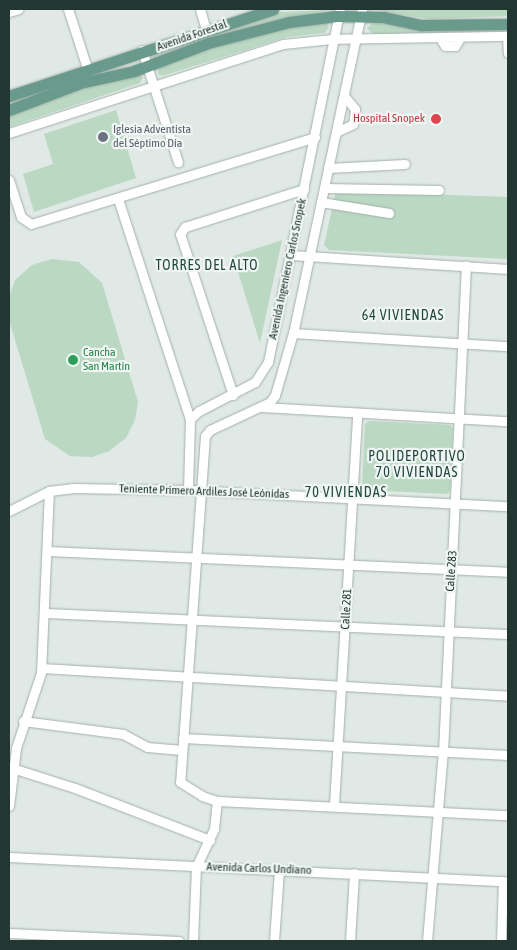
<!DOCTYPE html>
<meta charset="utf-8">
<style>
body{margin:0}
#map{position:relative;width:517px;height:950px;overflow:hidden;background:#e0e9e5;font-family:"Asap Condensed",sans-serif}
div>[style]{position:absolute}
.green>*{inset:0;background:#bad8c2}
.roads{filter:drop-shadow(0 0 1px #a3b0ab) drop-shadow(0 0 1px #a3b0ab)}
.minor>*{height:9px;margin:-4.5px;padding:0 4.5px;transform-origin:4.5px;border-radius:4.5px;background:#fff}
.major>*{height:11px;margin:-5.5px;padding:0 5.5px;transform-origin:5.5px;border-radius:5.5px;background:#699a8c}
.dots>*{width:14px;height:14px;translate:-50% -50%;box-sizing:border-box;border:2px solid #f0f6f3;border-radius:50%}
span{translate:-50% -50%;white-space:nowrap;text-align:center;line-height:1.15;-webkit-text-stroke:4.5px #f0f6f3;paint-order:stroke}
.street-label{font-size:12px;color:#223731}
.health-label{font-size:12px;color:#be3a42}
.right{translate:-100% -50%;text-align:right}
.worship-label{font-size:12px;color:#5b616d}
.left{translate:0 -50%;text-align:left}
.leisure-label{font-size:12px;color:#27864d}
.neighbourhood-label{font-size:14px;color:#21473d;letter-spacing:1px}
.frame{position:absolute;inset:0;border:10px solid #223731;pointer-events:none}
</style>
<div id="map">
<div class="green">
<div style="clip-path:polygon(371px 9px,508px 9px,508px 16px,428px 19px)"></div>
<div style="clip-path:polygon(328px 10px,155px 59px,153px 58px,155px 52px,281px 12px)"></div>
<div style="clip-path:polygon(325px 22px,329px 27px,325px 33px,287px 37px,162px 76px,158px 74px,159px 68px,185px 56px,276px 28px)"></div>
<div style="clip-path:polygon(374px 23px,508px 27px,508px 30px,374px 35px,367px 28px)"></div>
<div style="clip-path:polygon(140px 74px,143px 77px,140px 83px,9px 127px,9px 116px,36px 103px,95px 84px)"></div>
<div style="clip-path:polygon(116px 110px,136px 178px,34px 212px,23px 174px,53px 164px,44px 134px)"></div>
<div style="clip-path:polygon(336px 191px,508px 197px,508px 259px,329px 250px,324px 245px)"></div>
<div style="clip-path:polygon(282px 240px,260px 343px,233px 256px)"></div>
<div style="clip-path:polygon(52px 259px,79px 262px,102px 283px,138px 402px,135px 420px,126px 438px,109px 451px,92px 457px,70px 456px,45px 439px,9px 320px,9px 297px,15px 280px,32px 265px)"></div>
<div style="clip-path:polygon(369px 421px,450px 425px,453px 428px,450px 491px,447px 494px,365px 490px,362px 487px,365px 424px)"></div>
</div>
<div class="roads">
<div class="minor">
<div style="left:68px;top:9px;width:62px;rotate:72.1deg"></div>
<div style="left:200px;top:9px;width:22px;rotate:74deg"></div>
<div style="left:362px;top:9px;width:331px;rotate:102deg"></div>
<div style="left:293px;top:333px;width:65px;rotate:106.2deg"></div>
<div style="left:275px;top:395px;width:9px;rotate:126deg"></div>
<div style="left:270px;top:402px;width:66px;rotate:155deg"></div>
<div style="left:210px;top:430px;width:8px;rotate:130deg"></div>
<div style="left:205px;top:436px;width:347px;rotate:94.1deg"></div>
<div style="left:180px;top:782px;width:26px;rotate:32deg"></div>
<div style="left:202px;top:796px;width:16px;rotate:18deg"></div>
<div style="left:217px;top:801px;width:291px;rotate:2.8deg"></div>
<div style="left:9px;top:12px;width:10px;rotate:-17deg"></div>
<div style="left:507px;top:36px;width:17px;rotate:87deg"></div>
<div style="left:440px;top:38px;width:9px;rotate:58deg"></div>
<div style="left:445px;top:46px;width:10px"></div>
<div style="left:455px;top:46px;width:9px;rotate:-58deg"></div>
<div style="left:142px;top:50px;width:118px;rotate:72.2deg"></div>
<div style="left:336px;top:132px;width:19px;rotate:-25deg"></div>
<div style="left:353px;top:124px;width:15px;rotate:-82deg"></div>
<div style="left:355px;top:109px;width:17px;rotate:-130deg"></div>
<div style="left:9px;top:133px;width:288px;rotate:-18deg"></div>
<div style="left:283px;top:44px;width:49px;rotate:-5.8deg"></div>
<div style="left:332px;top:39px;width:176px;rotate:-1deg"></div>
<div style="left:328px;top:168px;width:77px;rotate:-3deg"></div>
<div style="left:9px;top:180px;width:39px;rotate:72deg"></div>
<div style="left:21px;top:217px;width:12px;rotate:35deg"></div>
<div style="left:31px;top:224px;width:297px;rotate:-17deg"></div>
<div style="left:324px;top:188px;width:115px;rotate:1deg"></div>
<div style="left:118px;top:199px;width:231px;rotate:71.9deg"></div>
<div style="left:321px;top:202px;width:69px;rotate:9.2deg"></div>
<div style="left:292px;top:255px;width:216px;rotate:3.7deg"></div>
<div style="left:293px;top:333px;width:215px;rotate:3.5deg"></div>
<div style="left:233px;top:395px;width:169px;rotate:-108.2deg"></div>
<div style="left:180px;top:234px;width:9px;rotate:-54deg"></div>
<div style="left:185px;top:227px;width:125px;rotate:-17.7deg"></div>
<div style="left:262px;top:407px;width:246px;rotate:3.3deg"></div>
<div style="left:188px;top:490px;width:71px;rotate:-88.4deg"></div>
<div style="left:190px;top:419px;width:12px;rotate:-42deg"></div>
<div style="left:199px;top:411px;width:63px;rotate:-27.4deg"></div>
<div style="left:255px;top:382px;width:24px;rotate:-57deg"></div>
<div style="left:268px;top:362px;width:360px;rotate:-78.5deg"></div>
<div style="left:9px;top:511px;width:45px;rotate:-26.6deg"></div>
<div style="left:49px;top:491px;width:23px;rotate:-7deg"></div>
<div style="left:72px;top:488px;width:116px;rotate:1deg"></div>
<div style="left:188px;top:490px;width:320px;rotate:2.9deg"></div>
<div style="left:47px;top:551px;width:461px;rotate:2.6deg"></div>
<div style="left:45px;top:613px;width:463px;rotate:2.6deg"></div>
<div style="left:42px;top:668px;width:467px;rotate:3.4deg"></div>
<div style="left:23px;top:721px;width:101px;rotate:7.4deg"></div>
<div style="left:123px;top:734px;width:27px;rotate:28deg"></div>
<div style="left:147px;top:747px;width:35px;rotate:5deg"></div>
<div style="left:183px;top:738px;width:325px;rotate:3deg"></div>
<div style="left:9px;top:767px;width:69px;rotate:17.7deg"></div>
<div style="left:75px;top:788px;width:145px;rotate:21.1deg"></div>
<div style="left:334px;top:805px;width:393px;rotate:-86.6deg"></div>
<div style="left:9px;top:806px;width:58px;rotate:-83.1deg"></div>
<div style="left:16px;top:748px;width:79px;rotate:-71.6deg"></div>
<div style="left:41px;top:673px;width:182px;rotate:-87.5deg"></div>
<div style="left:9px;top:857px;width:500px;rotate:2.8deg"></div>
<div style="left:9px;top:933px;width:170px;rotate:2.7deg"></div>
<div style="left:193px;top:941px;width:74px;rotate:-87.7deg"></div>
<div style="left:196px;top:867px;width:42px;rotate:-64.7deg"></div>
<div style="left:214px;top:829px;width:28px;rotate:-84deg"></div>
<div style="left:274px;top:941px;width:71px;rotate:-86deg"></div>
<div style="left:350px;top:941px;width:68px;rotate:-86.6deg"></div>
<div style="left:427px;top:941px;width:190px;rotate:-85.2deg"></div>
<div style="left:443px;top:752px;width:487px;rotate:-87.3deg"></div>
<div style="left:501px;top:941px;width:60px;rotate:-88.1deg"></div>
</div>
<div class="major">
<div style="left:9px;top:96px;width:278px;rotate:-18.2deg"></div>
<div style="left:9px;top:110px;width:76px;rotate:-20.8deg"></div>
<div style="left:80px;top:83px;width:55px;rotate:-12.5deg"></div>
<div style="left:134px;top:71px;width:79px;rotate:-20.7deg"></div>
<div style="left:208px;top:43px;width:84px;rotate:-14.5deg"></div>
<div style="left:289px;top:22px;width:48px;rotate:-7.1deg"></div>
<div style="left:337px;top:16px;width:46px;rotate:1.2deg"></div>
<div style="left:383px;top:17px;width:40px;rotate:12deg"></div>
<div style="left:422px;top:25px;width:86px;rotate:-0.7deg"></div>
</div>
</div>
<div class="dots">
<div style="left:436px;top:119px;background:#e0444e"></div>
<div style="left:103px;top:137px;background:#6b7280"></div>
<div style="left:73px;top:360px;background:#2e9e5b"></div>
</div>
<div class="street-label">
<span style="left:192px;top:36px;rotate:-19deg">Avenida Forestal</span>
<span style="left:288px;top:269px;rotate:-78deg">Avenida Ingeniero Carlos Snopek</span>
<span style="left:204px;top:492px;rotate:2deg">Teniente Primero Ardiles José Leónidas</span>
<span style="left:452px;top:571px;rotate:-86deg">Calle 283</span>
<span style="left:347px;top:609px;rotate:-87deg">Calle 281</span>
<span style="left:259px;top:869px;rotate:2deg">Avenida Carlos Undiano</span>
</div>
<div class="health-label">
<span class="right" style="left:425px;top:119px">Hospital Snopek</span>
</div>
<div class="worship-label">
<span class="left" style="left:113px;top:137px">Iglesia Adventista<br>del Séptimo Día</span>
</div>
<div class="leisure-label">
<span class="left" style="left:83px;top:360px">Cancha<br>San Martín</span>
</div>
<div class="neighbourhood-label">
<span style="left:207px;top:265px">TORRES DEL ALTO</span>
<span style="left:403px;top:315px">64 VIVIENDAS</span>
<span style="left:417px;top:464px">POLIDEPORTIVO<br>70 VIVIENDAS</span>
<span style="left:346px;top:492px">70 VIVIENDAS</span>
</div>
<div class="frame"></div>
</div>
